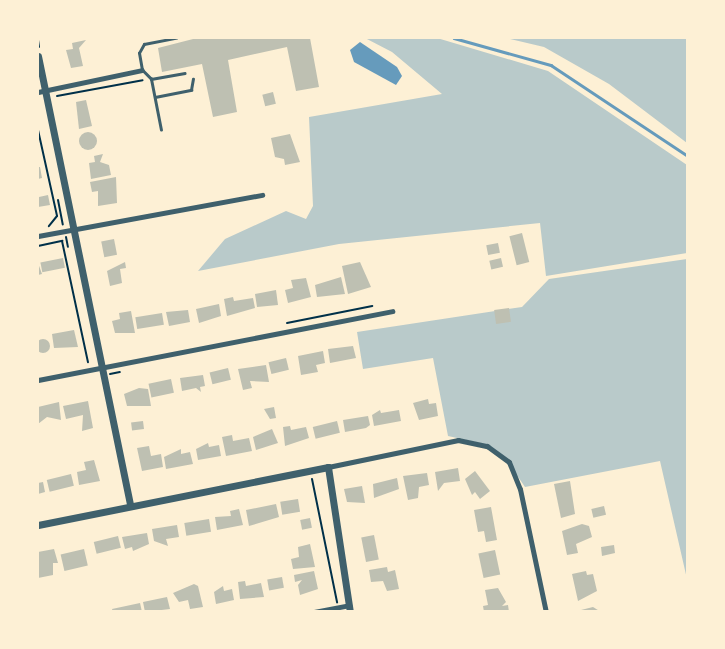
<!DOCTYPE html>
<style>
body{margin:0}
#map{position:relative;width:725px;height:649px;overflow:hidden;background:#fdf0d5;font-family:"Titillium Web",sans-serif}
div>[style]{position:absolute}
.green>*{inset:0;background:#b9caca}
.water>*{inset:0;background:#669bbc}
.stream>*{height:2.5px;margin:-1.25px;padding:0 1.25px;transform-origin:1.25px;border-radius:1.25px;background:#669bbc}
.building>*{inset:0;background:#bec0b2;transform-origin:0 0}
.round{border-radius:50%}
.path>*{height:2px;margin:-1px;padding:0 1px;transform-origin:1px;border-radius:1px;background:#003049}
.service>*{height:2.5px;margin:-1.25px;padding:0 1.25px;transform-origin:1.25px;border-radius:1.25px;background:#3f606c}
.minor>*{height:5px;margin:-2.5px;padding:0 2.5px;transform-origin:2.5px;border-radius:2.5px;background:#3f606c}
.tertiary>*{height:7px;margin:-3.5px;padding:0 3.5px;transform-origin:3.5px;border-radius:3.5px;background:#3f606c}
span{translate:-50% -50%;white-space:nowrap;text-align:center;line-height:1.15;-webkit-text-stroke:5px #fdf0d5;paint-order:stroke}
.frame{position:absolute;inset:0;border:39px solid #fdf0d5;pointer-events:none}
</style>
<div id="map">
<div class="green">
<div style="clip-path:polygon(365px 38px,437px 38px,548px 71px,687px 165px,687px 253px,546px 276px,540px 223px,339px 244px,198px 271px,225px 239px,286px 211px,306px 219px,313px 206px,309px 117px,442px 94px,392px 52px)"></div>
<div style="clip-path:polygon(506px 38px,687px 38px,687px 143px,609px 84px,544px 47px)"></div>
<div style="clip-path:polygon(687px 259px,687px 579px,660px 461px,525px 487px,506px 459px,489px 445px,448px 436px,433px 358px,363px 369px,357px 332px,522px 307px,549px 279px)"></div>
</div>
<div class="water">
<div style="clip-path:polygon(360px 42px,397px 67px,402px 76px,396px 85px,354px 62px,350px 50px)"></div>
</div>
<div class="stream">
<div style="left:454px;top:38px;width:101px;rotate:15.6deg"></div>
<div style="left:551px;top:65px;width:164px;rotate:33.6deg"></div>
</div>
<div class="building">
<div style="clip-path:polygon(197px 38px,310px 38px,319px 87px,296px 91px,287px 47px,228px 60px,237px 112px,213px 117px,202px 64px,162px 72px,158px 48px)"></div>
<div style="clip-path:polygon(86px 40px,79px 48px,83px 66px,71px 68px,66px 50px,73px 49px,72px 43px)"></div>
<div style="left:273px;top:92px;width:12px;height:11px;rotate:76deg"></div>
<div style="clip-path:polygon(86px 100px,92px 126px,79px 129px,76px 102px)"></div>
<div class="round" style="left:79px;top:132px;width:18px;height:18px"></div>
<div style="clip-path:polygon(290px 134px,300px 162px,285px 165px,284px 159px,275px 157px,271px 138px)"></div>
<div style="clip-path:polygon(103px 154px,100px 162px,109px 165px,111px 175px,91px 179px,89px 163px,95px 162px,94px 156px)"></div>
<div style="clip-path:polygon(38px 167px,40px 167px,42px 178px,38px 179px)"></div>
<div style="clip-path:polygon(116px 177px,117px 203px,98px 206px,98px 191px,92px 192px,90px 182px)"></div>
<div style="clip-path:polygon(38px 191px,39px 197px,48px 195px,50px 205px,38px 207px)"></div>
<div style="left:522px;top:233px;width:30px;height:13px;rotate:76deg"></div>
<div style="left:114px;top:239px;width:16px;height:13px;rotate:79deg"></div>
<div style="left:498px;top:243px;width:10px;height:12px;rotate:79deg"></div>
<div style="left:63px;top:258px;width:10px;height:23px;rotate:79deg"></div>
<div style="left:501px;top:258px;width:9px;height:12px;rotate:77deg"></div>
<div style="clip-path:polygon(125px 262px,126px 268px,120px 269px,122px 283px,110px 286px,107px 271px)"></div>
<div style="clip-path:polygon(360px 262px,371px 287px,348px 294px,342px 266px)"></div>
<div style="clip-path:polygon(38px 263px,42px 274px,38px 275px)"></div>
<div style="clip-path:polygon(341px 277px,345px 294px,317px 297px,315px 285px)"></div>
<div style="clip-path:polygon(306px 278px,311px 297px,288px 303px,285px 290px,293px 288px,291px 280px)"></div>
<div style="clip-path:polygon(276px 290px,278px 305px,257px 307px,255px 294px)"></div>
<div style="clip-path:polygon(233px 297px,234px 301px,253px 298px,255px 308px,227px 316px,224px 299px)"></div>
<div style="clip-path:polygon(219px 304px,221px 316px,199px 323px,196px 309px)"></div>
<div style="left:509px;top:308px;width:14px;height:15px;rotate:82deg"></div>
<div style="clip-path:polygon(188px 310px,190px 322px,169px 326px,166px 312px)"></div>
<div style="clip-path:polygon(131px 311px,135px 333px,115px 333px,112px 321px,120px 319px,119px 313px)"></div>
<div style="left:162px;top:313px;width:12px;height:27px;rotate:81deg"></div>
<div style="clip-path:polygon(74px 330px,78px 347px,54px 348px,52px 334px)"></div>
<div class="round" style="left:36px;top:339px;width:14px;height:14px"></div>
<div style="clip-path:polygon(353px 346px,356px 358px,330px 363px,328px 349px)"></div>
<div style="clip-path:polygon(323px 351px,325px 363px,316px 365px,318px 372px,301px 375px,298px 356px)"></div>
<div style="left:286px;top:358px;width:12px;height:18px;rotate:76deg"></div>
<div style="clip-path:polygon(266px 365px,269px 382px,250px 381px,252px 388px,243px 390px,238px 369px)"></div>
<div style="left:228px;top:368px;width:12px;height:19px;rotate:76deg"></div>
<div style="clip-path:polygon(203px 375px,205px 386px,200px 387px,201px 392px,196px 388px,182px 391px,180px 378px)"></div>
<div style="left:171px;top:379px;width:14px;height:23px;rotate:78deg"></div>
<div style="clip-path:polygon(139px 388px,148px 389px,151px 406px,127px 406px,124px 394px)"></div>
<div style="clip-path:polygon(428px 399px,429px 404px,436px 403px,438px 416px,419px 420px,413px 403px)"></div>
<div style="clip-path:polygon(88px 401px,93px 428px,82px 431px,83px 415px,66px 419px,63px 406px)"></div>
<div style="clip-path:polygon(59px 402px,61px 420px,47px 417px,38px 424px,38px 407px)"></div>
<div style="clip-path:polygon(274px 407px,276px 418px,270px 419px,264px 409px)"></div>
<div style="clip-path:polygon(380px 410px,381px 413px,399px 410px,401px 421px,374px 426px,372px 415px)"></div>
<div style="clip-path:polygon(368px 416px,370px 425px,366px 428px,345px 432px,343px 420px)"></div>
<div style="left:143px;top:421px;width:8px;height:12px;rotate:83deg"></div>
<div style="left:337px;top:421px;width:12px;height:25px;rotate:76deg"></div>
<div style="clip-path:polygon(290px 426px,291px 430px,306px 427px,309px 438px,285px 446px,283px 427px)"></div>
<div style="clip-path:polygon(272px 429px,278px 443px,256px 450px,253px 437px)"></div>
<div style="clip-path:polygon(232px 435px,233px 441px,249px 438px,252px 451px,226px 456px,222px 437px)"></div>
<div style="clip-path:polygon(208px 443px,209px 447px,219px 445px,221px 456px,198px 460px,196px 449px)"></div>
<div style="clip-path:polygon(149px 446px,151px 456px,161px 454px,163px 467px,142px 471px,137px 448px)"></div>
<div style="clip-path:polygon(181px 449px,181px 454px,190px 452px,193px 464px,166px 469px,164px 457px)"></div>
<div style="clip-path:polygon(94px 460px,100px 481px,79px 485px,77px 472px,86px 470px,84px 462px)"></div>
<div style="clip-path:polygon(458px 468px,460px 481px,444px 483px,438px 491px,435px 472px)"></div>
<div style="clip-path:polygon(475px 471px,490px 491px,480px 499px,475px 492px,472px 495px,465px 479px)"></div>
<div style="clip-path:polygon(427px 473px,429px 485px,419px 487px,418px 498px,408px 500px,403px 476px)"></div>
<div style="left:71px;top:474px;width:12px;height:25px;rotate:76deg"></div>
<div style="clip-path:polygon(397px 478px,399px 489px,374px 498px,373px 484px)"></div>
<div style="clip-path:polygon(570px 481px,575px 514px,561px 518px,554px 484px)"></div>
<div style="clip-path:polygon(43px 482px,45px 492px,38px 494px,38px 483px)"></div>
<div style="clip-path:polygon(362px 486px,365px 503px,347px 502px,344px 489px)"></div>
<div style="left:298px;top:499px;width:13px;height:18px;rotate:81deg"></div>
<div style="clip-path:polygon(276px 504px,279px 517px,249px 526px,246px 510px)"></div>
<div style="left:604px;top:506px;width:9px;height:13px;rotate:77deg"></div>
<div style="clip-path:polygon(491px 507px,497px 540px,486px 542px,484px 531px,478px 532px,474px 510px)"></div>
<div style="clip-path:polygon(239px 509px,243px 525px,217px 530px,215px 517px,231px 516px,230px 511px)"></div>
<div style="left:310px;top:518px;width:10px;height:10px;rotate:79deg"></div>
<div style="left:209px;top:519px;width:13px;height:25px;rotate:81deg"></div>
<div style="clip-path:polygon(582px 524px,589px 526px,592px 537px,576px 544px,578px 553px,567px 555px,562px 531px)"></div>
<div style="clip-path:polygon(177px 525px,179px 537px,166px 539px,168px 546px,154px 541px,152px 529px)"></div>
<div style="clip-path:polygon(147px 533px,149px 544px,133px 551px,132px 547px,125px 549px,122px 537px)"></div>
<div style="left:374px;top:535px;width:25px;height:13px;rotate:79deg"></div>
<div style="left:118px;top:536px;width:12px;height:25px;rotate:76deg"></div>
<div style="clip-path:polygon(310px 544px,315px 567px,293px 569px,291px 559px,299px 557px,298px 547px)"></div>
<div style="clip-path:polygon(614px 545px,615px 553px,602px 556px,601px 547px)"></div>
<div style="clip-path:polygon(54px 549px,58px 563px,53px 563px,53px 575px,38px 578px,38px 552px)"></div>
<div style="left:84px;top:549px;width:17px;height:24px;rotate:77deg"></div>
<div style="left:495px;top:550px;width:25px;height:17px;rotate:78deg"></div>
<div style="clip-path:polygon(387px 567px,388px 572px,395px 570px,399px 589px,387px 591px,383px 581px,371px 582px,369px 570px)"></div>
<div style="clip-path:polygon(314px 571px,318px 589px,300px 595px,298px 585px,302px 580px,295px 582px,294px 575px)"></div>
<div style="clip-path:polygon(586px 571px,587px 575px,593px 574px,597px 591px,578px 601px,572px 574px)"></div>
<div style="left:282px;top:577px;width:11px;height:15px;rotate:80deg"></div>
<div style="clip-path:polygon(245px 581px,246px 586px,261px 583px,264px 597px,240px 599px,238px 582px)"></div>
<div style="clip-path:polygon(194px 584px,198px 586px,203px 607px,190px 609px,188px 600px,179px 602px,173px 593px)"></div>
<div style="clip-path:polygon(223px 586px,224px 591px,232px 589px,234px 600px,216px 604px,214px 592px)"></div>
<div style="clip-path:polygon(498px 588px,506px 602px,502px 606px,508px 605px,509px 612px,484px 612px,483px 606px,488px 605px,485px 590px)"></div>
<div style="clip-path:polygon(167px 597px,170px 609px,145px 612px,143px 602px)"></div>
<div style="clip-path:polygon(140px 603px,142px 612px,113px 612px,112px 609px)"></div>
<div style="clip-path:polygon(593px 607px,601px 612px,582px 612px,581px 610px)"></div>
</div>
<div class="path">
<div style="left:38px;top:40px;width:7px;rotate:82deg"></div>
<div style="left:57px;top:96px;width:87px;rotate:-10.5deg"></div>
<div style="left:38px;top:130px;width:88px;rotate:77.5deg"></div>
<div style="left:57px;top:216px;width:13px;rotate:129deg"></div>
<div style="left:58px;top:200px;width:25px;rotate:79deg"></div>
<div style="left:66px;top:237px;width:10px;rotate:79deg"></div>
<div style="left:38px;top:246px;width:25px;rotate:-12deg"></div>
<div style="left:62px;top:241px;width:124px;rotate:77.9deg"></div>
<div style="left:287px;top:323px;width:87px;rotate:-11.3deg"></div>
<div style="left:110px;top:374px;width:10px;rotate:-11deg"></div>
<div style="left:312px;top:479px;width:126px;rotate:78.5deg"></div>
</div>
<div class="service">
<div style="left:151px;top:79px;width:34px;rotate:-10deg"></div>
<div style="left:155px;top:97px;width:37px;rotate:-11deg"></div>
<div style="left:191px;top:90px;width:11px;rotate:-80deg"></div>
<div style="left:161px;top:130px;width:52px;rotate:-101.1deg"></div>
<div style="left:151px;top:79px;width:13px;rotate:-135deg"></div>
<div style="left:142px;top:70px;width:17px;rotate:-100deg"></div>
<div style="left:139px;top:53px;width:10px;rotate:-61deg"></div>
<div style="left:144px;top:44px;width:33px;rotate:-11deg"></div>
</div>
<div class="minor">
<div style="left:38px;top:92px;width:106px;rotate:-11.9deg"></div>
<div style="left:38px;top:236px;width:228px;rotate:-10.4deg"></div>
<div style="left:38px;top:380px;width:361px;rotate:-11deg"></div>
<div style="left:328px;top:467px;width:133px;rotate:-11.7deg"></div>
<div style="left:458px;top:440px;width:30px;rotate:12deg"></div>
<div style="left:487px;top:446px;width:27px;rotate:36deg"></div>
<div style="left:509px;top:462px;width:29px;rotate:68deg"></div>
<div style="left:520px;top:489px;width:126px;rotate:78.1deg"></div>
<div style="left:314px;top:612px;width:36px;rotate:-11deg"></div>
</div>
<div class="tertiary">
<div style="left:38px;top:56px;width:459px;rotate:78.4deg"></div>
<div style="left:38px;top:525px;width:296px;rotate:-11.3deg"></div>
<div style="left:328px;top:467px;width:147px;rotate:81.4deg"></div>
</div>
<div class="frame"></div>
</div>
